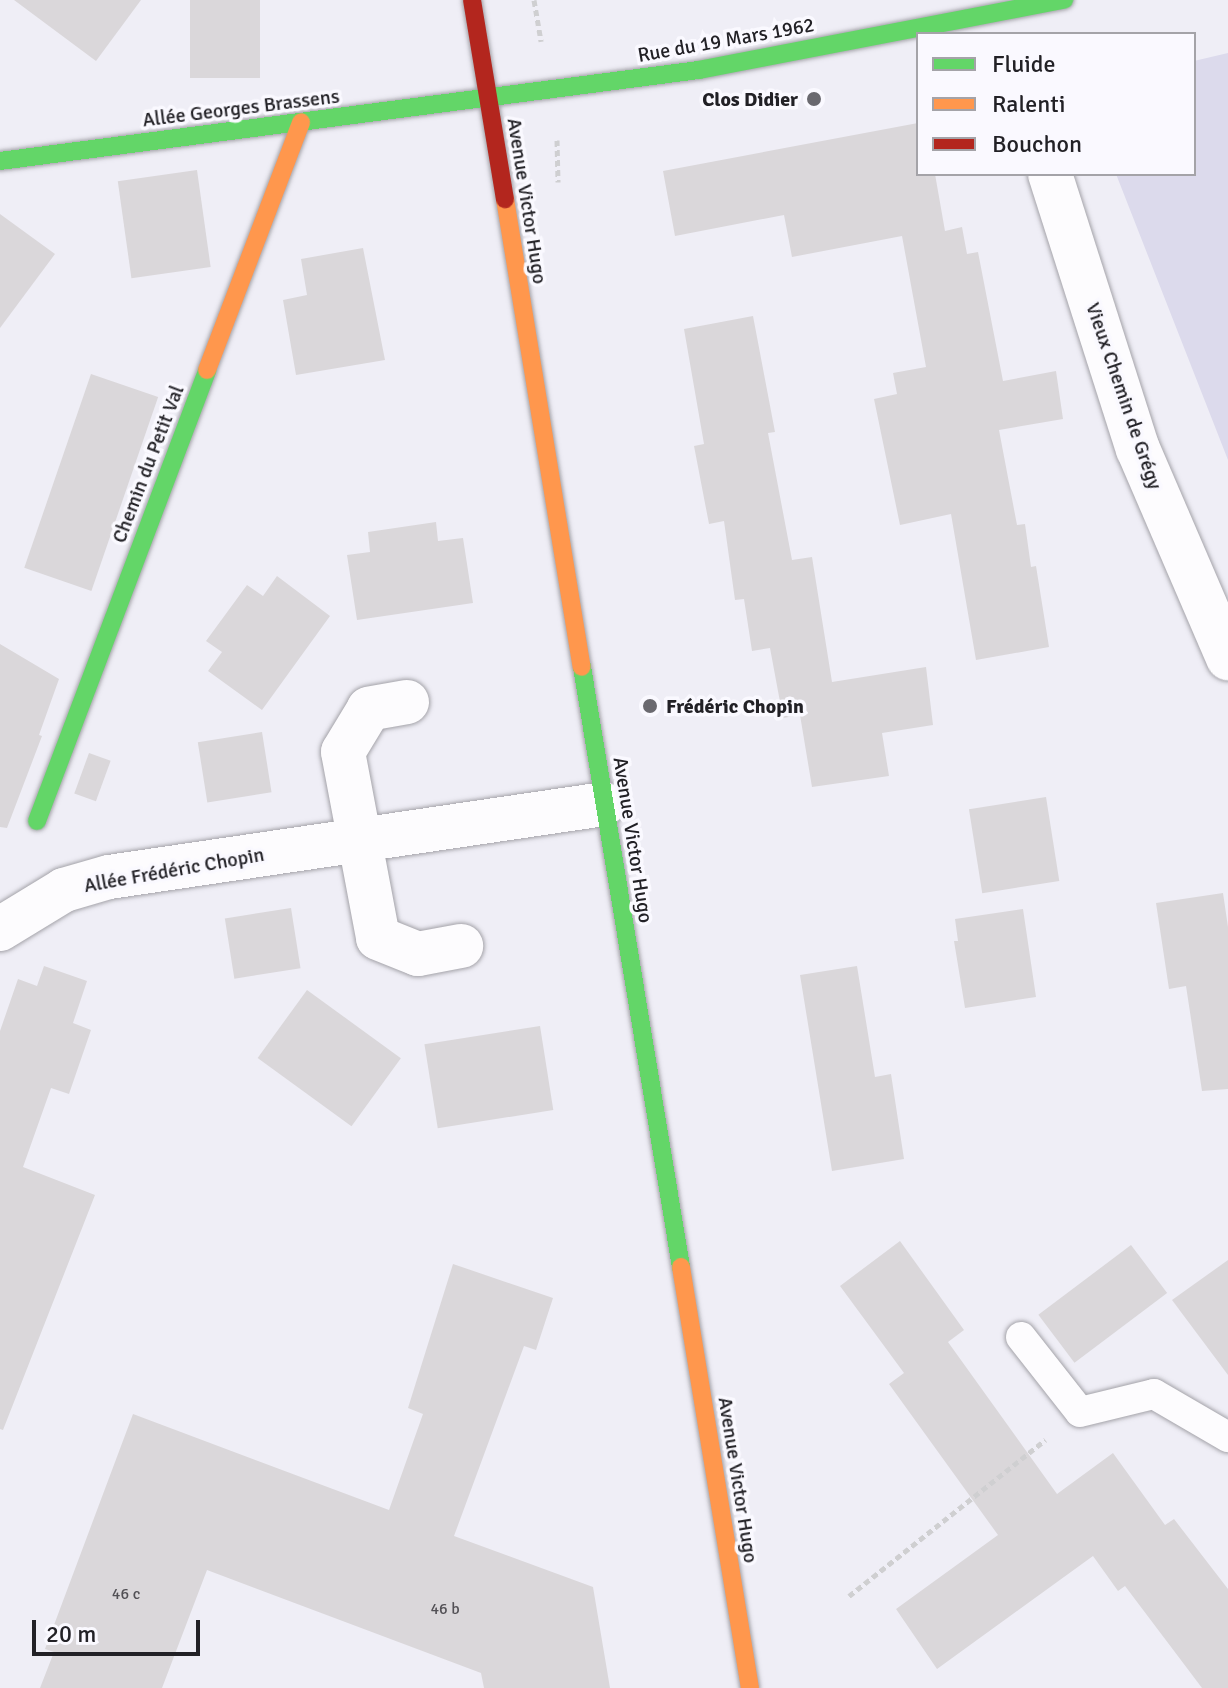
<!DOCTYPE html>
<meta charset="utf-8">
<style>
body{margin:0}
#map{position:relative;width:1228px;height:1688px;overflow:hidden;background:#efeef6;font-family:Signika,sans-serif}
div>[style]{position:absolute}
.green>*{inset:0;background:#dcdaec}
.building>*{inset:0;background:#dad7da;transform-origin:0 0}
.path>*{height:5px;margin-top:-2.5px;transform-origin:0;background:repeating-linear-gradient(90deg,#cfcfd1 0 6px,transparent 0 10px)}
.roads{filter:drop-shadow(0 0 2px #a4a3a9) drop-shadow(0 0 2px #a4a3a9)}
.lane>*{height:30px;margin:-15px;padding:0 15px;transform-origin:15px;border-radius:15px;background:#fdfcfe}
.street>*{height:44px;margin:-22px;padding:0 22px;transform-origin:22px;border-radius:22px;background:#fdfcfe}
.fast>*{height:18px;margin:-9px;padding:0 9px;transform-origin:9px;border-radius:9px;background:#63d668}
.slow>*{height:18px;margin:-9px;padding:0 9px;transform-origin:9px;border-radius:9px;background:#ff974d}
.jam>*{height:18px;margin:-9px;padding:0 9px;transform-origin:9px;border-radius:9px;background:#b3261e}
.dots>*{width:22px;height:22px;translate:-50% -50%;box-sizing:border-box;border:4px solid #faf9ff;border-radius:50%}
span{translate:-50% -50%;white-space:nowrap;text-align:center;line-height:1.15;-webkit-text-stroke:7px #faf9ff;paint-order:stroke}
.number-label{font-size:16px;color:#525055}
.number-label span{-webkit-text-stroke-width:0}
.street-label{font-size:20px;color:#222126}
.poi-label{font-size:20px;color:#222126;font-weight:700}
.right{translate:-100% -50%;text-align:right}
.left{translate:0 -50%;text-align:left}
.legend{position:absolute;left:916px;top:32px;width:280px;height:144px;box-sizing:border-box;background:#faf9ff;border:2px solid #a4a3a8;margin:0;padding:10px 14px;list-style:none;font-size:24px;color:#222126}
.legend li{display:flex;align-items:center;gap:16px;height:40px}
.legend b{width:40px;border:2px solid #a4a3a8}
.scale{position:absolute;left:32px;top:1620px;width:168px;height:36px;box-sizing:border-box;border:4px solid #222126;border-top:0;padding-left:10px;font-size:24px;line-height:28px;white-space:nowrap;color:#222126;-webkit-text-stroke:6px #faf9ff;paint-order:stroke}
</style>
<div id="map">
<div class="green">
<div style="clip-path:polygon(1228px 53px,1228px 460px,1116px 174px,1194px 174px,1194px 61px)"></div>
</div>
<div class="building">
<div style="clip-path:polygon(14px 0,141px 0,96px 61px)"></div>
<div style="left:190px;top:0;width:70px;height:78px"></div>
<div style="clip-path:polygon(918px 123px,918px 174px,935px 174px,945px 231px,962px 227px,967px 254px,978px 252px,1003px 381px,1056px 371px,1063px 419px,999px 430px,1017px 525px,1025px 524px,1031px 567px,1036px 566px,1049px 647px,976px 660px,951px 514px,900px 525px,874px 399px,897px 394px,893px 373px,926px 367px,902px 236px,792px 257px,784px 215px,675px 236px,663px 171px)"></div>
<div style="left:197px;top:170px;width:98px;height:80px;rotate:82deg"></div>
<div style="clip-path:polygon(0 214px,55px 254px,0 328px)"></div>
<div style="clip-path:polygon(363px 248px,385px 360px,296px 375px,283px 300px,307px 295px,301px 259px)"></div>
<div style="clip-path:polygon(753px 316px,775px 432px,768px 433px,792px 560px,812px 557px,832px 682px,926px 667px,933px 725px,882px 733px,889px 776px,812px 787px,800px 715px,783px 718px,770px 648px,752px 651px,744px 599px,735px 600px,724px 521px,709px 524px,694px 446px,704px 444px,684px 329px)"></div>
<div style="left:91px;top:374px;width:71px;height:205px;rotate:19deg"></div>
<div style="clip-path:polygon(436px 522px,438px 541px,463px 538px,473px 603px,357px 620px,347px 555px,370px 552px,368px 532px)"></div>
<div style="clip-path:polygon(277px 576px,330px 616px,262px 710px,208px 671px,222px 652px,206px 641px,247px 585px,263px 596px)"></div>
<div style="clip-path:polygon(0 644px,59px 679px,39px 735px,42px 736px,7px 828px,0 827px)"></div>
<div style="left:262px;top:732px;width:61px;height:65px;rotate:81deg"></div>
<div style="left:89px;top:753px;width:23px;height:43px;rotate:20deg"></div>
<div style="left:1046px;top:797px;width:85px;height:78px;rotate:81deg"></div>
<div style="clip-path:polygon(1223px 893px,1228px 927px,1228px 1089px,1202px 1091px,1186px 986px,1169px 989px,1156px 903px)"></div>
<div style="left:291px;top:908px;width:61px;height:67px;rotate:81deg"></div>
<div style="clip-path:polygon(1023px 909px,1036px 997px,965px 1008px,954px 941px,958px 941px,955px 919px)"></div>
<div style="clip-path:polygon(44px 966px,87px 981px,73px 1023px,91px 1030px,69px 1094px,51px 1088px,23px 1167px,95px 1195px,3px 1430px,0 1429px,0 1031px,18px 979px,37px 986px)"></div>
<div style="clip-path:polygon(857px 966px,875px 1077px,891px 1074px,904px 1159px,832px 1171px,800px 975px)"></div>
<div style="left:307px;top:990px;width:116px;height:84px;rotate:36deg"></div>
<div style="left:540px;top:1026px;width:85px;height:117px;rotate:81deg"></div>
<div style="clip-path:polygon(900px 1241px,964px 1330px,948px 1342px,1057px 1494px,1113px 1453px,1165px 1525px,1174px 1519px,1228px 1589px,1228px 1688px,1202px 1688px,1125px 1586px,1118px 1591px,1093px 1556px,937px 1669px,896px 1609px,998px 1535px,889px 1384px,904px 1373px,840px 1286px)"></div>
<div style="left:1131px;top:1245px;width:60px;height:116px;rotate:53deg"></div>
<div style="clip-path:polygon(1228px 1260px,1228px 1375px,1172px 1300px)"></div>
<div style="clip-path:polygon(453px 1264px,553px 1298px,536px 1350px,524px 1346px,454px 1536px,593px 1587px,610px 1688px,484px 1688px,481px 1673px,207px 1570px,162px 1688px,40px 1688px,54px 1652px,45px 1649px,133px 1414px,389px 1510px,423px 1414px,408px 1408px)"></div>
</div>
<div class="path">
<div style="left:534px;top:0;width:42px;rotate:80.3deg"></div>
<div style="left:557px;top:140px;width:42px;rotate:88.6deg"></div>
<div style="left:849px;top:1596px;width:251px;rotate:-38.5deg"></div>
</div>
<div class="roads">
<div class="lane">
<div style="left:1021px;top:1337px;width:95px;rotate:51.8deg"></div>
<div style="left:1080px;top:1412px;width:76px;rotate:-13.7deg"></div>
<div style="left:1154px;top:1394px;width:86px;rotate:30.2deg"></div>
</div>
<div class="street">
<div style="left:1050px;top:174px;width:289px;rotate:72.3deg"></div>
<div style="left:1138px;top:449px;width:228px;rotate:66.7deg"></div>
<div style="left:407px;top:702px;width:39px;rotate:170deg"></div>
<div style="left:369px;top:709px;width:50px;rotate:121.2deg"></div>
<div style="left:343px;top:752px;width:189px;rotate:79.3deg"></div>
<div style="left:378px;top:938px;width:43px;rotate:21.8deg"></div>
<div style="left:418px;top:954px;width:44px;rotate:-10.5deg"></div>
<div style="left:0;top:929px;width:75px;rotate:-31.4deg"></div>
<div style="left:64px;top:890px;width:47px;rotate:-16.1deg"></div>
<div style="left:109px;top:877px;width:500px;rotate:-8.39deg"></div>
</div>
<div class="fast">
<div style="left:0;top:161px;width:705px;rotate:-7.42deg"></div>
<div style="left:699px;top:70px;width:372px;rotate:-10.9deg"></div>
<div style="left:582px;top:667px;width:608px;rotate:80.63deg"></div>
<div style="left:37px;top:821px;width:482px;rotate:-69.3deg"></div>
</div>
<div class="slow">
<div style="left:505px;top:199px;width:474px;rotate:80.7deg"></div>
<div style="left:207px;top:370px;width:265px;rotate:-69.2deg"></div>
<div style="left:681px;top:1267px;width:427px;rotate:80.7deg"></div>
</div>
<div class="jam">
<div style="left:472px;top:0;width:202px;rotate:80.6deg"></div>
</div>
</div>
<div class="dots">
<div style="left:814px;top:99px;background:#6a696f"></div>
<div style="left:650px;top:706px;background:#6a696f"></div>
</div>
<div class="number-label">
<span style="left:126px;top:1594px">46 c</span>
<span style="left:445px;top:1609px">46 b</span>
</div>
<div class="street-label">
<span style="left:726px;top:40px;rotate:-10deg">Rue du 19 Mars 1962</span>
<span style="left:241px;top:108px;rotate:-7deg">Allée Georges Brassens</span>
<span style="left:527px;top:201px;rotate:81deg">Avenue Victor Hugo</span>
<span style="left:1124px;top:396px;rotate:71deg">Vieux Chemin de Grégy</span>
<span style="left:148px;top:464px;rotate:-69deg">Chemin du Petit Val</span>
<span style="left:633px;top:840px;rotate:81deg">Avenue Victor Hugo</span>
<span style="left:174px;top:870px;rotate:-10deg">Allée Frédéric Chopin</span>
<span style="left:738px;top:1480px;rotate:81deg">Avenue Victor Hugo</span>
</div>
<div class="poi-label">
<span class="right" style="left:798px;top:99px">Clos Didier</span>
<span class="left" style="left:666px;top:706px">Frédéric Chopin</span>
</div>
<ul class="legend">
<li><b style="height:10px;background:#63d668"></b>Fluide</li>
<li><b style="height:10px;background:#ff974d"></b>Ralenti</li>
<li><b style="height:10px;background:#b3261e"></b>Bouchon</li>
</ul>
<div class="scale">20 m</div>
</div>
